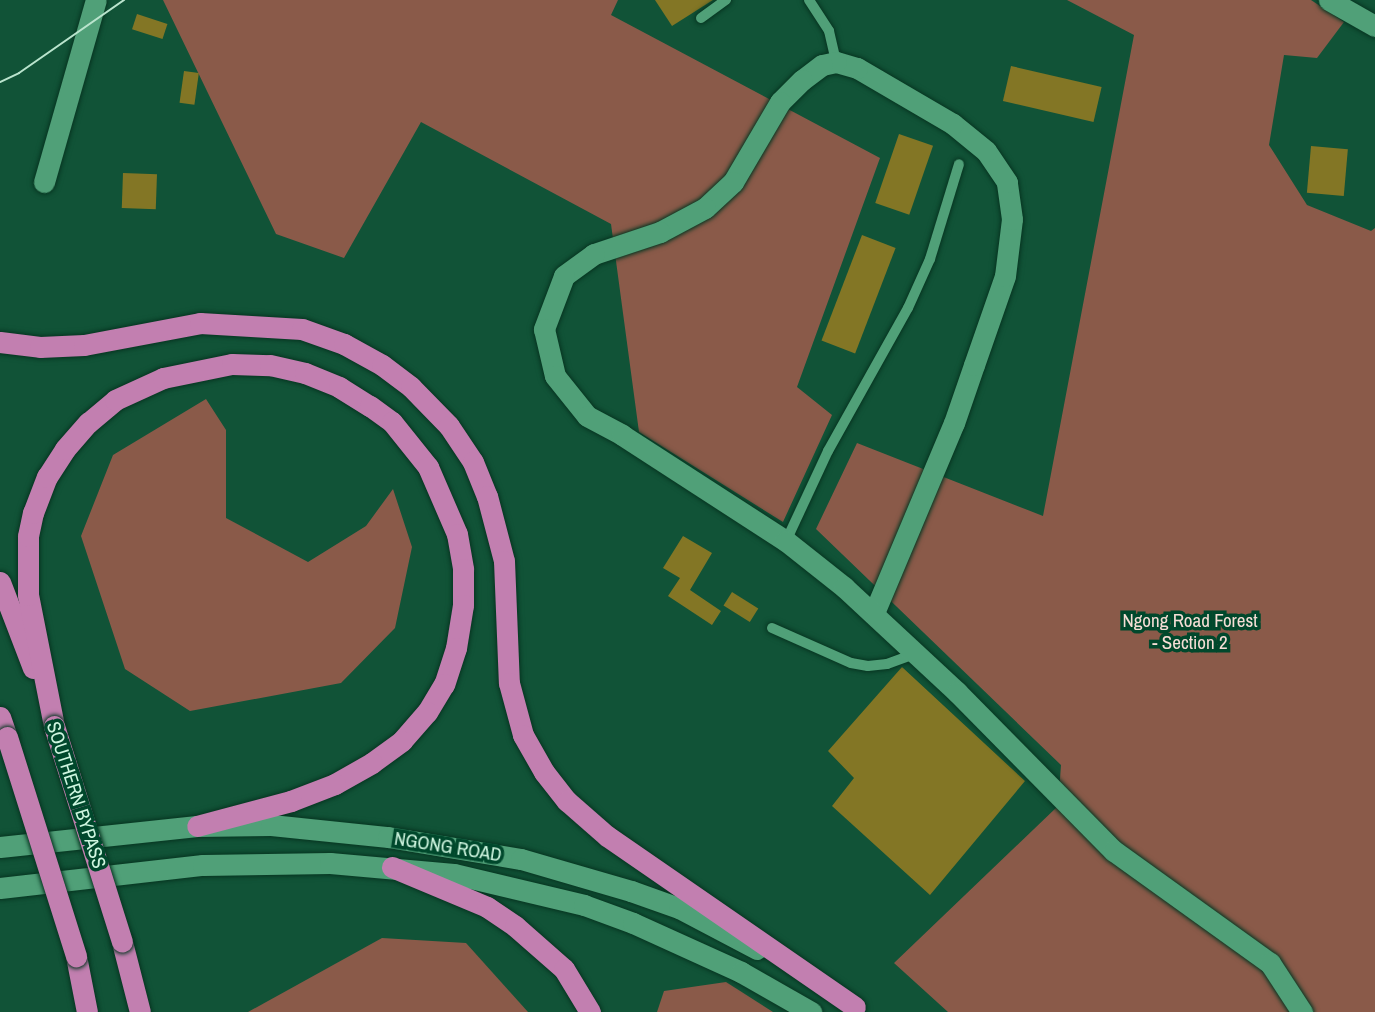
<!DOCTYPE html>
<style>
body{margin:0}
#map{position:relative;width:1375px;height:1012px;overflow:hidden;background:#115337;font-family:"Archivo Narrow",sans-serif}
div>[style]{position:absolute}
.green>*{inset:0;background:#8a5a49}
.building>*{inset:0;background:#837625;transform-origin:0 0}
.roads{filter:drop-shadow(0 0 2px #073521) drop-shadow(0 0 2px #073521)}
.service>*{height:10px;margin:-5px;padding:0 5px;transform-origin:5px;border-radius:5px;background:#50a078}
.minor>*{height:21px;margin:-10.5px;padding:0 10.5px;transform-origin:10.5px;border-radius:10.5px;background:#50a078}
.secondary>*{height:21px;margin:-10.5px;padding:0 10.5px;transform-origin:10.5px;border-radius:10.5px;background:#50a078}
.trunk>*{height:21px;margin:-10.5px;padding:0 10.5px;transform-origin:10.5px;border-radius:10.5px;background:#c27fb0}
.tram>*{height:2px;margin:-1px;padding:0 1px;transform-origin:1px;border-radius:1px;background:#bae4cd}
.bridges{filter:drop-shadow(0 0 2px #073521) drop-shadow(0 0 2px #073521)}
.trunk-bridge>*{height:21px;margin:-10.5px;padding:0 10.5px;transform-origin:10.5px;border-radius:10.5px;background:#c27fb0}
span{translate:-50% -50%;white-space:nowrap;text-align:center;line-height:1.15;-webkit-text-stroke:7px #00482c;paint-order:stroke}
.park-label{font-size:19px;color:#f6ded6}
.street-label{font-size:19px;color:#cff6e0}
</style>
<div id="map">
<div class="green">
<div style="clip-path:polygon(163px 0,618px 0,611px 15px,880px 158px,797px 387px,832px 415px,783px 522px,639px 432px,611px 224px,421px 122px,344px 258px,276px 234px)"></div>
<div style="clip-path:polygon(1067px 0,1311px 0,1344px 22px,1317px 58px,1284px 55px,1269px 145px,1307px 205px,1371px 231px,1375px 228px,1375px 1012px,948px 1012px,894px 963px,1058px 806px,1061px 765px,816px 529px,857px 443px,1043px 516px,1134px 35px)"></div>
<div style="clip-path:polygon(206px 399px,226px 430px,226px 518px,308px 562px,366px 526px,393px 489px,412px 547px,395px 628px,341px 683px,190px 711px,125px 669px,81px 536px,113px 455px)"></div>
<div style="clip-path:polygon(382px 938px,466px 943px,528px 1012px,248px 1012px)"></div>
<div style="clip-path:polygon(726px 982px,773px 1012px,657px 1012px,664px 991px)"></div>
</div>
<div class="building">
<div style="clip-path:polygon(655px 0,713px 0,672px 26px)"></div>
<div style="left:137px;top:14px;width:32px;height:16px;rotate:18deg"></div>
<div style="left:1011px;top:66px;width:93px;height:36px;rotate:13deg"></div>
<div style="left:184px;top:71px;width:15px;height:32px;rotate:8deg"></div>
<div style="left:899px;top:134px;width:36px;height:73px;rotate:19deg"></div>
<div style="left:1311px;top:146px;width:37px;height:47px;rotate:5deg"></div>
<div style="left:123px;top:173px;width:34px;height:35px;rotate:2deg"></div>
<div style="left:862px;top:235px;width:36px;height:113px;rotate:21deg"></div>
<div style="clip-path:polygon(683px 536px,712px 553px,690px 590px,721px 611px,712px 625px,668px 596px,680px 578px,663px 568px)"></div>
<div style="left:732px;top:592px;width:31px;height:16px;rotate:32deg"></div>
<div style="clip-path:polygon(902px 667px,1025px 781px,930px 895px,832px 806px,854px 778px,828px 751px)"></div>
</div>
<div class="roads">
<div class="service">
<div style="left:809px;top:0;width:37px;rotate:57deg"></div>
<div style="left:829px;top:31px;width:32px;rotate:77deg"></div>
<div style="left:701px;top:18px;width:31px;rotate:-36deg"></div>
<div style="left:786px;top:541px;width:99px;rotate:-65deg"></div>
<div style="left:828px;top:451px;width:164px;rotate:-60.8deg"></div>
<div style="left:908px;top:308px;width:54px;rotate:-65.8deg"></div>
<div style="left:930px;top:259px;width:99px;rotate:-73deg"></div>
<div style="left:772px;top:628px;width:86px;rotate:23.9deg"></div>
<div style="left:851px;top:663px;width:17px;rotate:10deg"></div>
<div style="left:868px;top:666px;width:19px;rotate:-6deg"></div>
<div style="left:887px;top:664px;width:32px;rotate:-20deg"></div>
</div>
<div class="minor">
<div style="left:1329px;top:0;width:53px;rotate:29.5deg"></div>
<div style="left:44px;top:182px;width:189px;rotate:-74.1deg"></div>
<div style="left:874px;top:613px;width:206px;rotate:-67.2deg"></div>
<div style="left:954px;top:423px;width:61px;rotate:-71deg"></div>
<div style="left:974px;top:365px;width:94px;rotate:-70.8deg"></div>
<div style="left:1005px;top:276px;width:57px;rotate:-83deg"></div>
<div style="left:1012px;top:219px;width:37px;rotate:-98deg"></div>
<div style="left:1007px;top:182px;width:37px;rotate:-124deg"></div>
<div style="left:986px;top:151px;width:43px;rotate:-140.7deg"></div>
<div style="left:953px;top:124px;width:111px;rotate:-149.7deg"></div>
<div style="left:857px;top:68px;width:22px;rotate:-164deg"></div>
<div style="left:836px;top:62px;width:14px;rotate:168deg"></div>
<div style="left:822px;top:65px;width:25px;rotate:143deg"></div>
<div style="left:802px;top:80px;width:31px;rotate:135deg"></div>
<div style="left:780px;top:102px;width:93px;rotate:120.4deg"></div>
<div style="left:733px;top:182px;width:38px;rotate:137deg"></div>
<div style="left:705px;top:208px;width:51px;rotate:151.9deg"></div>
<div style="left:660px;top:232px;width:70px;rotate:161.6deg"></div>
<div style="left:594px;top:254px;width:37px;rotate:144deg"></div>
<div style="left:564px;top:276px;width:57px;rotate:110.7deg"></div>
<div style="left:544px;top:329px;width:48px;rotate:76.8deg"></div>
<div style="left:555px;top:376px;width:51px;rotate:51.3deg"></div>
<div style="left:587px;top:416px;width:40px;rotate:28deg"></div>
<div style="left:622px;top:435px;width:195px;rotate:32.9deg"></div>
<div style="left:786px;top:541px;width:74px;rotate:38.4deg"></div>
<div style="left:844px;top:587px;width:154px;rotate:42.9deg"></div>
<div style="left:957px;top:692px;width:223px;rotate:45.4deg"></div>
<div style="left:1114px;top:851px;width:192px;rotate:35.7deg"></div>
<div style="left:1270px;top:963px;width:59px;rotate:56.9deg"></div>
</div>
<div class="secondary">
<div style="left:0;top:847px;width:198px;rotate:-6.1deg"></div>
<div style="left:197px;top:826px;width:74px;rotate:-0.8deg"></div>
<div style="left:271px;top:825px;width:118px;rotate:5.9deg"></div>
<div style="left:388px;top:837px;width:135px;rotate:9.4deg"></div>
<div style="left:521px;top:859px;width:115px;rotate:16.2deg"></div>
<div style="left:631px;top:891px;width:51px;rotate:19.5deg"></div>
<div style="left:679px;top:908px;width:88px;rotate:27.7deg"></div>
<div style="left:0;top:888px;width:204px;rotate:-6.5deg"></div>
<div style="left:203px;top:865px;width:127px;rotate:-0.9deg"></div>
<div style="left:330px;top:863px;width:124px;rotate:5.1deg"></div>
<div style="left:454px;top:874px;width:134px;rotate:13.4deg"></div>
<div style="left:584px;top:905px;width:52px;rotate:20.2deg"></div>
<div style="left:633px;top:923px;width:119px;rotate:24.4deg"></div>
<div style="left:741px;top:972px;width:81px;rotate:29.7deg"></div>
</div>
<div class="trunk">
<div style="left:0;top:342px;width:40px;rotate:7.1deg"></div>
<div style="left:40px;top:347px;width:44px;rotate:-2.6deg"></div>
<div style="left:84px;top:345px;width:118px;rotate:-10.7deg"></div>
<div style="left:200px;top:323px;width:102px;rotate:3.4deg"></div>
<div style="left:302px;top:329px;width:45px;rotate:19.7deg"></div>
<div style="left:344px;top:344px;width:43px;rotate:28.9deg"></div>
<div style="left:382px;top:365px;width:36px;rotate:37deg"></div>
<div style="left:411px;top:387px;width:54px;rotate:45.7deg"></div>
<div style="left:449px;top:426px;width:43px;rotate:56.3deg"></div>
<div style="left:473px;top:462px;width:37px;rotate:68deg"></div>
<div style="left:487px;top:496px;width:67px;rotate:75.3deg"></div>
<div style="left:504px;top:561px;width:122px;rotate:87.7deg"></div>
<div style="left:509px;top:683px;width:54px;rotate:74.9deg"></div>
<div style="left:523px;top:735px;width:43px;rotate:60.4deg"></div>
<div style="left:544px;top:772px;width:37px;rotate:52deg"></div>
<div style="left:567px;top:801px;width:53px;rotate:41.2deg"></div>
<div style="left:607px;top:836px;width:301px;rotate:34.6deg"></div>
<div style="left:0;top:582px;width:92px;rotate:69deg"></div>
<div style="left:0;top:717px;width:21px;rotate:71deg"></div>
<div style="left:54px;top:726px;width:134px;rotate:-101.2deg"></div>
<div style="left:28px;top:595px;width:59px;rotate:-90deg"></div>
<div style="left:28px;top:536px;width:24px;rotate:-78deg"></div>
<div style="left:33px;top:513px;width:39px;rotate:-69deg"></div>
<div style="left:47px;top:477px;width:33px;rotate:-57deg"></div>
<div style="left:65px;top:449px;width:35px;rotate:-49deg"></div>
<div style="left:88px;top:423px;width:35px;rotate:-40deg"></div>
<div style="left:115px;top:400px;width:53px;rotate:-24.6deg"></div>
<div style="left:163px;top:378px;width:70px;rotate:-11.5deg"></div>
<div style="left:232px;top:364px;width:38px;rotate:2deg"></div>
<div style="left:270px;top:365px;width:36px;rotate:13deg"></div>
<div style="left:305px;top:373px;width:37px;rotate:22deg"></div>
<div style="left:339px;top:387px;width:36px;rotate:32deg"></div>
<div style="left:370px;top:406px;width:27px;rotate:36deg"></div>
<div style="left:392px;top:422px;width:58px;rotate:51.3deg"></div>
<div style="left:428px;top:467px;width:73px;rotate:66.6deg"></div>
<div style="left:457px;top:534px;width:36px;rotate:80deg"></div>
<div style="left:463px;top:569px;width:36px;rotate:90deg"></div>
<div style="left:463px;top:605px;width:44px;rotate:99.2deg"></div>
<div style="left:456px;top:648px;width:38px;rotate:108deg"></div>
<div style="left:444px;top:684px;width:33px;rotate:121deg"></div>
<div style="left:427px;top:712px;width:38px;rotate:131deg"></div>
<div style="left:402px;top:741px;width:37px;rotate:144deg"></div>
<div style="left:372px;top:763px;width:43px;rotate:150.4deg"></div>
<div style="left:335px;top:784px;width:47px;rotate:158.9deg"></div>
<div style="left:291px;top:801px;width:97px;rotate:165.1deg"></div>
<div style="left:392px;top:867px;width:103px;rotate:22.8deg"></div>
<div style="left:487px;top:907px;width:34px;rotate:34deg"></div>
<div style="left:515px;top:926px;width:65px;rotate:41.3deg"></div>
<div style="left:564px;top:969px;width:50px;rotate:58.8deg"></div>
<div style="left:122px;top:942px;width:72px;rotate:75.6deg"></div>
<div style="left:76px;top:956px;width:57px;rotate:78.9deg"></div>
</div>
</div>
<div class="tram">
<div style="left:0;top:82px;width:21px;rotate:-25deg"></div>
<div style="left:19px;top:73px;width:128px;rotate:-34.8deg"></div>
</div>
<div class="bridges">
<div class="trunk-bridge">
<div style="left:54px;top:726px;width:226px;rotate:72.5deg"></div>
<div style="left:7px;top:737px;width:230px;rotate:72.5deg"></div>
</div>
</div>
<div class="park-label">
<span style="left:1190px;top:632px">Ngong Road Forest<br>- Section 2</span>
</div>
<div class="street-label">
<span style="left:76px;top:795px;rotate:72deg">SOUTHERN BYPASS</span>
<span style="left:448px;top:847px;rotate:9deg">NGONG ROAD</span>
</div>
</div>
